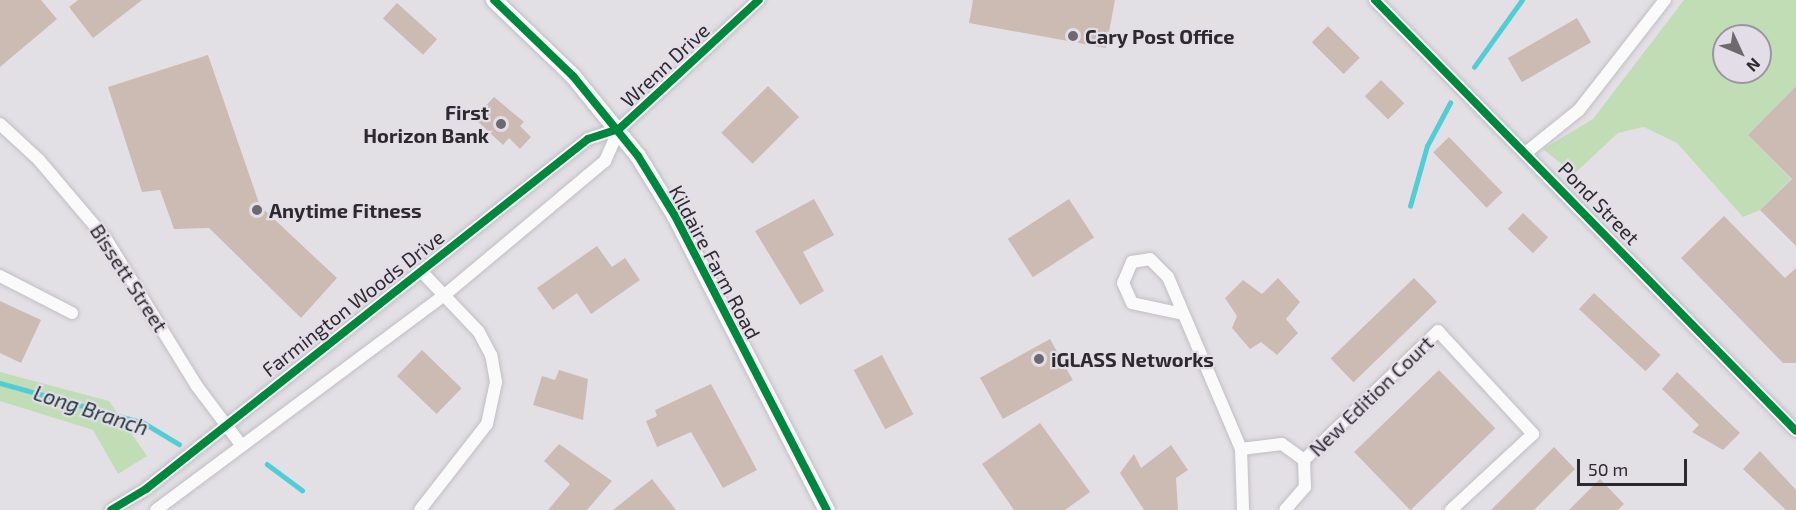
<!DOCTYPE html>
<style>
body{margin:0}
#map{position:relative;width:1796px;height:510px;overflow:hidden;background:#e3e0e5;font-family:"Exo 2",sans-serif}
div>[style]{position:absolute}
.green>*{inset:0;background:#c0ddb6}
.stream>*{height:4.5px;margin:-2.25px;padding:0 2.25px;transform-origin:2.25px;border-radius:2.25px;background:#51cdd6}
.building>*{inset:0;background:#ccbbb2;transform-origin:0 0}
.roads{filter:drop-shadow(0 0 2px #c1bec3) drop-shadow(0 0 2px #c1bec3)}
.minor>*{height:12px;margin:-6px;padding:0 6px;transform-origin:6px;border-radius:6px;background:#fbfafb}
.secondary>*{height:16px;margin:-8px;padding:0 8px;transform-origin:8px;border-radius:8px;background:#fbfafb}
.cycleway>*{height:8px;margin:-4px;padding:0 4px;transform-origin:4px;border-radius:4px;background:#00873e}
.dots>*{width:16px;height:16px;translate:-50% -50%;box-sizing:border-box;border:3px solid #e3dde8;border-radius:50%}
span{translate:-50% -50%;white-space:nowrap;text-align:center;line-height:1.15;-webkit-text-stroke:4.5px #e3dde8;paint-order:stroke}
.poi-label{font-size:20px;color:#2c2a2e;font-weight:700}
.left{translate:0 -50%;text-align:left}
.right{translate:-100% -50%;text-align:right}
.street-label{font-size:20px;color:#2c2a2e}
.water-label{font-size:21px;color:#1b3436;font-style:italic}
.north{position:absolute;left:1712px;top:24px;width:60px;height:60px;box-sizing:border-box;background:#e3dde8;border:2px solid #9a959e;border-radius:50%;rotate:134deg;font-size:16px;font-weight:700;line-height:24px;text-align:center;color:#2c2a2e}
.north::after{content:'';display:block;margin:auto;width:21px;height:27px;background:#6c6a6e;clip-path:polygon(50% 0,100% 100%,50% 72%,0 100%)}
.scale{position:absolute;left:1577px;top:459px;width:110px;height:27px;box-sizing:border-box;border:3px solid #2c2a2e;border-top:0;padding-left:8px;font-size:18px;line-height:21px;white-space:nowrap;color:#2c2a2e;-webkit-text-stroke:4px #e3dde8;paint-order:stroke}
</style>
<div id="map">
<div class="green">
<div style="clip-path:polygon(evenodd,1684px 0,1796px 0,1796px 86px,1748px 135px,1791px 179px,1760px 210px,1743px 217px,1677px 143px,1644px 127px,1618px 133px,1574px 174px,1543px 149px,1593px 119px,1684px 0,1724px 36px,1760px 36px,1760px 72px,1724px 72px,1724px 36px)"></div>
<div style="clip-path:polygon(0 372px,109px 401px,147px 456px,118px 474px,93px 430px,0 401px)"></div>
</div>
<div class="stream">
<div style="left:1474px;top:67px;width:82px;rotate:-54.4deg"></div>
<div style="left:1410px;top:206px;width:62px;rotate:-74.2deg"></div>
<div style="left:1427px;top:146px;width:49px;rotate:-61.9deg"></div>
<div style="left:0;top:383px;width:149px;rotate:15.5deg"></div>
<div style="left:144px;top:423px;width:41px;rotate:31deg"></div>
<div style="left:267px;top:464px;width:44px;rotate:36.6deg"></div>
</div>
<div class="building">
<div style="clip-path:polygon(0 0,41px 0,57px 19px,0 67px)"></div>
<div style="clip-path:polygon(78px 0,142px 0,93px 38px,69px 7px)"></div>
<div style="clip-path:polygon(973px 0,1115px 0,1106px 48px,969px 23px)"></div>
<div style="left:397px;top:3px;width:54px;height:21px;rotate:42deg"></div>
<div style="left:1577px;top:18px;width:28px;height:80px;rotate:60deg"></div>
<div style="left:1328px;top:26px;width:45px;height:23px;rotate:45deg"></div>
<div style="clip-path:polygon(208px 55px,260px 206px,337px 278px,301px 318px,209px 228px,174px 229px,160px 190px,142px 192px,108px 87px)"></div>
<div style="left:1381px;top:80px;width:33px;height:23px;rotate:45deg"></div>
<div style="left:768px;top:86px;width:44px;height:66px;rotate:45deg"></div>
<div style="clip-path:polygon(1796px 86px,1796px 246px,1760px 210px,1792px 179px,1748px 135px)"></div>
<div style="clip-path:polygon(494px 97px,524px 122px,520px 126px,531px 137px,520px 149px,509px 138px,503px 145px,474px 118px)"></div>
<div style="left:1449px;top:137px;width:77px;height:22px;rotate:46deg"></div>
<div style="clip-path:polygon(814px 199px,834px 235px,803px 252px,824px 291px,800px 305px,755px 231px)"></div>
<div style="left:1069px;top:199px;width:46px;height:73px;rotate:57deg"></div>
<div style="left:1523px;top:213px;width:35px;height:22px;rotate:44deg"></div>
<div style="clip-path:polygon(1724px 216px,1785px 278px,1796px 268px,1796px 363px,1783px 363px,1681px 258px)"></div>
<div style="clip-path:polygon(597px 246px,612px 267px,625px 258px,640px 280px,591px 314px,577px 293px,553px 310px,537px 288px)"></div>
<div style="clip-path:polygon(1278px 278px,1300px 302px,1286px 319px,1298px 333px,1277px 355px,1261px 342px,1250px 349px,1232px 328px,1237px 316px,1225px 298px,1243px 280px,1262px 294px)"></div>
<div style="left:1414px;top:278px;width:33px;height:116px;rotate:46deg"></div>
<div style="left:1594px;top:293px;width:91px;height:22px;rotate:43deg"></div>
<div style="clip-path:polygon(0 301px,41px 320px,21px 363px,0 353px)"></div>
<div style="left:1050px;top:339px;width:47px;height:80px;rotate:61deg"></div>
<div style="left:422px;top:350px;width:55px;height:36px;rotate:44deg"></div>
<div style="left:882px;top:355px;width:67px;height:32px;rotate:62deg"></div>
<div style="clip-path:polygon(559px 370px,588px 379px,583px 420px,533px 405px,542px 376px,555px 380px)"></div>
<div style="left:1439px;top:370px;width:81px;height:118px;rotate:46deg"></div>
<div style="clip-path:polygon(1677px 372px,1740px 433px,1723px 450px,1692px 432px,1699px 425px,1662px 389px)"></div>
<div style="clip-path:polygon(711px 384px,757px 470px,723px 488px,691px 432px,657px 447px,646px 421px,657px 416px,655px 410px)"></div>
<div style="clip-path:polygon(1040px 423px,1090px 492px,1065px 510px,1014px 510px,982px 464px)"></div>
<div style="clip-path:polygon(559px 444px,612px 481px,587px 510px,548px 510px,570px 484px,544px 461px)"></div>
<div style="clip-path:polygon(1171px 445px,1188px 470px,1176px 478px,1178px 510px,1144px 510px,1120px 473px,1134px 454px,1141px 468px)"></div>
<div style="clip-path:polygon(1554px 447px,1575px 469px,1534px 510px,1491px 510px)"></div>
<div style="clip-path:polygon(1760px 451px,1796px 490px,1796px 510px,1786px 510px,1743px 469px)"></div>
<div style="clip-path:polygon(652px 479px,676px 510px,613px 510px)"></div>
<div style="clip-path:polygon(1600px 479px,1624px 504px,1618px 510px,1569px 510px)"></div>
</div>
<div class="roads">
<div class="minor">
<div style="left:1375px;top:0;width:602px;rotate:45.67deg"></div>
<div style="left:0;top:124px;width:53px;rotate:42.7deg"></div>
<div style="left:39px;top:160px;width:104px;rotate:49.7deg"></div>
<div style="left:106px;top:239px;width:172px;rotate:58.3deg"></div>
<div style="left:196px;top:385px;width:76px;rotate:53deg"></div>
<div style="left:1528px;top:151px;width:65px;rotate:-38.8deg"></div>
<div style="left:1579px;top:110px;width:140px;rotate:-52deg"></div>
<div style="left:0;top:276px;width:81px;rotate:27.2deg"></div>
<div style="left:1183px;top:314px;width:52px;rotate:-167.8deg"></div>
<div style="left:1132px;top:303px;width:22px;rotate:-114deg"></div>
<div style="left:1123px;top:283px;width:23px;rotate:-67deg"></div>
<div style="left:1132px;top:262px;width:18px;rotate:-9deg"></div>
<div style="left:1150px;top:259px;width:25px;rotate:45deg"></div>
<div style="left:1168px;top:277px;width:187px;rotate:67deg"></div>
<div style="left:1241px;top:449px;width:61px;rotate:88.1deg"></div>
<div style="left:1241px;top:449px;width:41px;rotate:-7deg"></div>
<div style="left:1282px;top:444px;width:27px;rotate:36deg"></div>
<div style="left:1304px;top:460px;width:27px;rotate:88deg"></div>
<div style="left:1305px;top:487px;width:30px;rotate:131deg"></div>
<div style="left:1304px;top:460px;width:186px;rotate:-43.9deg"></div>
<div style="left:1438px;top:331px;width:140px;rotate:47.3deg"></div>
<div style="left:1533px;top:434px;width:112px;rotate:137.2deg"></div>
<div style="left:111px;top:510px;width:41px;rotate:-31deg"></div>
<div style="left:146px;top:489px;width:564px;rotate:-38.37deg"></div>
<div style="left:588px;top:139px;width:33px;rotate:-18deg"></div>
<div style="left:619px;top:129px;width:190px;rotate:-42.7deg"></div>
<div style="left:156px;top:510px;width:363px;rotate:-36.7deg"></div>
<div style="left:447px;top:293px;width:206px;rotate:-39.9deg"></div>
<div style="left:605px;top:161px;width:35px;rotate:-66deg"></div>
<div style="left:420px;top:510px;width:109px;rotate:-52.1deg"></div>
<div style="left:487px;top:424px;width:43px;rotate:-77.9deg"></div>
<div style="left:496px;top:382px;width:27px;rotate:-100deg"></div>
<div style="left:491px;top:355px;width:27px;rotate:-118deg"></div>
<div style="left:478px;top:331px;width:83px;rotate:-133.5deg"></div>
</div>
<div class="secondary">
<div style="left:494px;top:0;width:110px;rotate:43.9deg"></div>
<div style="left:573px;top:76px;width:103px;rotate:50.9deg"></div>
<div style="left:638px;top:156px;width:70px;rotate:58.3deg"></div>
<div style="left:675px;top:216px;width:331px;rotate:62.7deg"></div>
</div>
</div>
<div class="cycleway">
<div style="left:494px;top:0;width:110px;rotate:43.9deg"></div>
<div style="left:573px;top:76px;width:103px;rotate:50.9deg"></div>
<div style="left:638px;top:156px;width:70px;rotate:58.3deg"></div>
<div style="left:675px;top:216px;width:331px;rotate:62.7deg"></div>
<div style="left:1375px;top:0;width:602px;rotate:45.67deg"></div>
<div style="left:111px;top:510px;width:41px;rotate:-31deg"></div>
<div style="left:146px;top:489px;width:564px;rotate:-38.37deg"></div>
<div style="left:588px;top:139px;width:33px;rotate:-18deg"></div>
<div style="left:619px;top:129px;width:190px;rotate:-42.7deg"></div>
</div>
<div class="dots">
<div style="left:1073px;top:36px;background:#6c6a6e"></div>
<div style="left:501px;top:124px;background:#6c6a6e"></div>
<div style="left:257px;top:210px;background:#6c6a6e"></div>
<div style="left:1039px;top:359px;background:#6c6a6e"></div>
</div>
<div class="poi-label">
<span class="left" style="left:1085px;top:36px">Cary Post Office</span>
<span class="right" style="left:489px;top:124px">First<br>Horizon Bank</span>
<span class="left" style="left:269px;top:210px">Anytime Fitness</span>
<span class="left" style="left:1051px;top:359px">iGLASS Networks</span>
</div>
<div class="street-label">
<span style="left:665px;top:65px;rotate:-43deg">Wrenn Drive</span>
<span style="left:1599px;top:203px;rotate:46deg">Pond Street</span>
<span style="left:715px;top:262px;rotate:62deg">Kildaire Farm Road</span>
<span style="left:129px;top:278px;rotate:57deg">Bissett Street</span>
<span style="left:353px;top:303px;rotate:-38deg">Farmington Woods Drive</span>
<span style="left:1371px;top:396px;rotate:-44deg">New Edition Court</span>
</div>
<div class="water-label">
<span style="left:91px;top:410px;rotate:18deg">Long Branch</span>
</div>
<div class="north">N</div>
<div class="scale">50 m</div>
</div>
